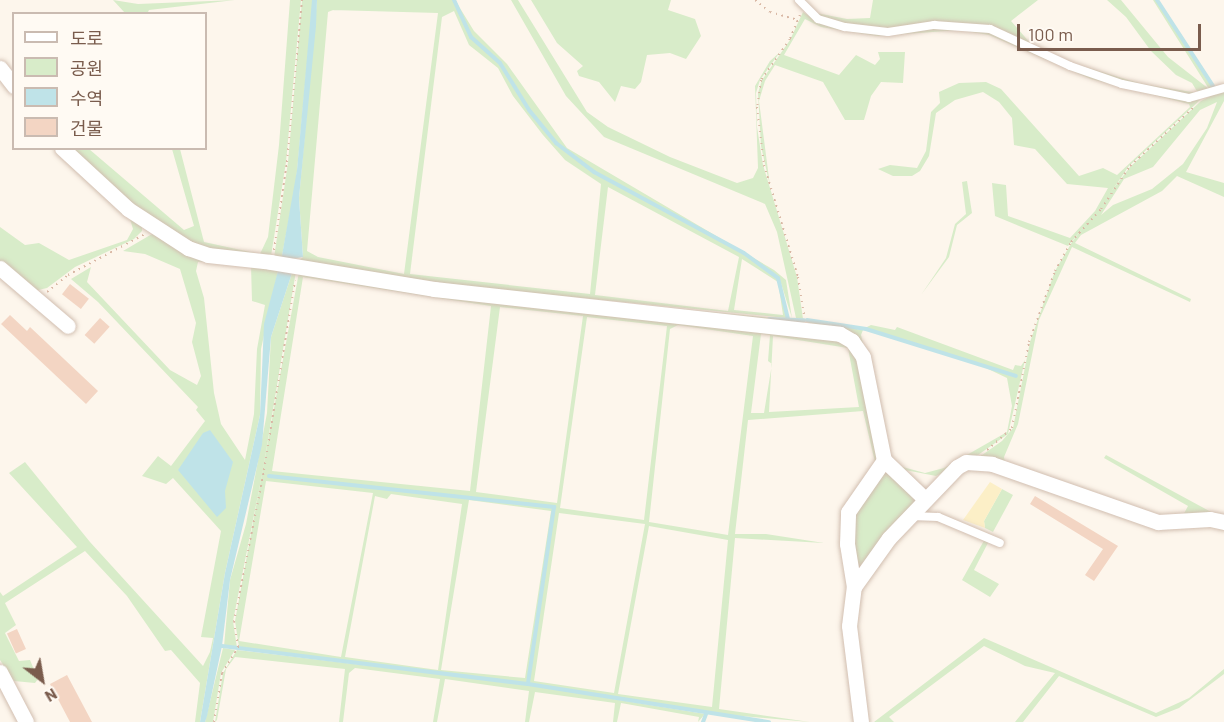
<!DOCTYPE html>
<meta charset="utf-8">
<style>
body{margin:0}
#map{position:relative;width:1224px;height:722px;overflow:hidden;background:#fdf6ec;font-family:Barlow,"Noto Sans KR",sans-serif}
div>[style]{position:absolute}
.green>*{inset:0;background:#d8ecc9}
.sand>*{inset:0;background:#fcefc7}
.water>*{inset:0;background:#bfe3e8}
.stream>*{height:4px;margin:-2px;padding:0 2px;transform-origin:2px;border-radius:2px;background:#bfe3e8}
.building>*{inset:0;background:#f3d5c3;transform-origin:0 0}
.path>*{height:2px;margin-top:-1px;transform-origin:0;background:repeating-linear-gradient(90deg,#d9b8a5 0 1.5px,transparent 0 6px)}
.roads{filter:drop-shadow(0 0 2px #d1beb0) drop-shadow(0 0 2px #d1beb0)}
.lane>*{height:8px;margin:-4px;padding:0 4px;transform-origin:4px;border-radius:4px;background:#fff}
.street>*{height:15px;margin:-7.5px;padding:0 7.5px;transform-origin:7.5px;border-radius:7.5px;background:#fff}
span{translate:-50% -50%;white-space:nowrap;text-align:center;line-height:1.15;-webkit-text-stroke:4.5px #fffaf3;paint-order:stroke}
.legend{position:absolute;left:12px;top:12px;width:195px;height:138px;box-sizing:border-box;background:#fffaf3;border:2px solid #cabbb1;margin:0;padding:8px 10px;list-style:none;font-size:18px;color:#7a5c4d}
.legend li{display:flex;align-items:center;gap:12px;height:30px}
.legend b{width:30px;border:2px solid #cabbb1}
.north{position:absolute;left:12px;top:650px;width:60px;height:60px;-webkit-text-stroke:4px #fffaf3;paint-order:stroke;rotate:149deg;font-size:16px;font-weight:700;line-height:24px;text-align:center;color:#7a5c4d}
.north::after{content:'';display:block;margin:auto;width:21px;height:27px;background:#7a5c4d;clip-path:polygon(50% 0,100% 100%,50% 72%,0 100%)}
.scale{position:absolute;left:1017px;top:24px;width:184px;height:27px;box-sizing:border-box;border:3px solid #7a5c4d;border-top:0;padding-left:8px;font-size:18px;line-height:21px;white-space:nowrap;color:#7a5c4d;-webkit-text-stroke:4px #fffaf3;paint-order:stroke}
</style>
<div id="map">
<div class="green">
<div style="clip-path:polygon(113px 0,138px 4px,235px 0,149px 10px,147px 14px,125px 13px)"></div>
<div style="clip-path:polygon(290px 0,301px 0,286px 162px,271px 256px,216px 253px,159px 226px,66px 149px,89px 149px,184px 230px,194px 226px,172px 149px,180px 149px,204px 242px,260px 254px,268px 237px,279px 145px)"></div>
<div style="clip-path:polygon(302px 0,312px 0,312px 9px,296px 182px,281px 261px,274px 258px,288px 162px)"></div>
<div style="clip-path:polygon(evenodd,317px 0,453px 0,470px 37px,500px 63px,528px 111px,555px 144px,594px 173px,744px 254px,778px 279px,787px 318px,480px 288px,309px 264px,480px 290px,803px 321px,804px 324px,606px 306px,366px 276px,294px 265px,303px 257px,299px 198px,317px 0,333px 10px,438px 13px,404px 274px,318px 257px,307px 251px,328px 12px,333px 10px,317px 0,454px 11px,469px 45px,498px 68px,513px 96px,543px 135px,565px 160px,601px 184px,590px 294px,410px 274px,442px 17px,454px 11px,317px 0,608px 187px,739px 257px,728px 311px,595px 295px,608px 187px,317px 0,742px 259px,778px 282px,783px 315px,734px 310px,742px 259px)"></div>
<div style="clip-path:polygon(455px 0,474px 31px,507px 64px,567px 148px,774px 270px,786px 280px,792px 318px,779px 277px,745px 253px,595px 171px,556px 143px,530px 110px,501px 62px,471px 36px)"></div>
<div style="clip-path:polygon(511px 0,518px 0,587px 112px,608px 127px,670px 157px,737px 183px,753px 178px,758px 168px,755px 86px,770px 61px,780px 52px,760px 80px,756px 93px,757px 127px,763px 165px,797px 277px,803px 319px,796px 318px,777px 232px,765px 204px,604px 137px,566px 96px)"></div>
<div style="clip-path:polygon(531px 0,671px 0,668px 10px,695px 19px,701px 36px,686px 59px,670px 53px,647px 55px,641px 82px,635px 89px,621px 86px,615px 102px,599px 82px,579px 76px,577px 71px,583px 66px,557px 43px)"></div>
<div style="clip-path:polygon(802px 0,816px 13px,847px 19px,870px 18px,873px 0,1038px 0,1011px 21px,1031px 44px,1072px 63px,1142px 84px,1198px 93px,1192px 83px,1176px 75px,1151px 51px,1126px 17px,1107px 0,1121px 0,1168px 57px,1209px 89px,1153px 0,1156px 0,1215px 90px,1190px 96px,1117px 80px,1065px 63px,990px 27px,938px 23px,879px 30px,841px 24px,813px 14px)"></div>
<div style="clip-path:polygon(803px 12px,820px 23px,845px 30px,930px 28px,990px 32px,1056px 63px,1200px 100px,1129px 166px,1100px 208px,1068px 246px,995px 216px,992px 183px,1006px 185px,1008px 216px,1070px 238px,1095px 211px,1108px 188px,1067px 184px,1035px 149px,1014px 145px,1012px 118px,999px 102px,983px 92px,955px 100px,936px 113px,929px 156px,920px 171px,912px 176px,893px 176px,878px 169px,890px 165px,917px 168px,926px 151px,931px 112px,940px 103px,939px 92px,959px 83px,986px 82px,1001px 89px,1079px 176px,1103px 168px,1117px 175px,1190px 107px,1189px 104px,1091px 79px,989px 35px,960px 30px,877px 36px,821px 27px,805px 19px,784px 55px,839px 75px,856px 55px,875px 65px,880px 59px,878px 52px,905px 52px,903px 83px,881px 82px,871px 96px,864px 120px,845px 120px,823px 82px,775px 65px,765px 81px,759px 101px,770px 186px,761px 146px,758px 93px,762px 80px,790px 40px)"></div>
<div style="clip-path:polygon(evenodd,1224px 89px,1224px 101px,1186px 172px,1224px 183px,1224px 197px,1177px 176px,1162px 191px,1081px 235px,1075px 243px,1191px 299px,1190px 302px,1072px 247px,1039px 320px,1018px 424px,1004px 457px,1005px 463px,1048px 480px,1116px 500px,1159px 517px,1181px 519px,1188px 506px,1104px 458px,1106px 455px,1224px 519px,1158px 519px,993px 461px,975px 460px,1002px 441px,1013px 428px,1030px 342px,1055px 271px,1072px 242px,1130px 167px,1201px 101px,1224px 89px,1217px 102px,1207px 128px,1183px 164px,1152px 189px,1113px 205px,1101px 215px,1124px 179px,1153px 167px,1200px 110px,1217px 102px)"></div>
<div style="clip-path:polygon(54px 149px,142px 226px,142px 231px,134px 239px,75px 267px,47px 288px,34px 291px,0 264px,0 227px,25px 245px,39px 243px,69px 260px,127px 240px,133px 229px,130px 219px)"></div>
<div style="clip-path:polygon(967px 181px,972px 213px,957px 225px,949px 257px,921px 295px,946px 258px,955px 224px,966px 214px,962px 182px)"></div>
<div style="clip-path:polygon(152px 234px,215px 260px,198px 262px,196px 271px,204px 298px,214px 393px,221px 424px,245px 460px,254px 414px,257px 349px,265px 305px,252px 301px,251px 266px,279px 267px,261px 349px,260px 415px,225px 573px,200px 722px,195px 722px,200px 683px,171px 650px,165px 651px,127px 596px,85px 551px,5px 603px,16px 625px,5px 633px,19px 661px,30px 660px,38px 679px,35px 683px,14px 681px,0 660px,0 592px,3px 596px,77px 547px,9px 473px,25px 462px,90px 542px,203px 666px,210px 652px,213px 638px,201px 637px,221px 531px,173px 478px,166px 484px,142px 476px,158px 456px,171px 466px,205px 421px,196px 410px,198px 407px,98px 302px,71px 279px,91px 267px,87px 282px,170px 370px,197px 385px,201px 376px,192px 342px,196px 323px,180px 269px,145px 254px,123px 251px)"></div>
<div style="clip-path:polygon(293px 270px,296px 271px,263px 470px,233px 621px,237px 648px,224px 646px,230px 580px,246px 524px,267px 413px,271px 337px)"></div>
<div style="clip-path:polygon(evenodd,299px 272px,825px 332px,856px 350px,879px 459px,875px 462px,863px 411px,748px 420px,735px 534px,766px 534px,824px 543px,735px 538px,719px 709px,810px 722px,706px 713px,529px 683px,554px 506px,268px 475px,554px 507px,528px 683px,239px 647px,235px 621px,299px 272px,303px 277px,491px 306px,470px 491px,272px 471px,303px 277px,299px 272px,500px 307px,583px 316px,557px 503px,476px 492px,500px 307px,299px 272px,587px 317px,667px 326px,644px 520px,560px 508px,587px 317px,299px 272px,678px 325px,753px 336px,728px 535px,649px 522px,670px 329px,678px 325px,299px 272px,761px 334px,770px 335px,768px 361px,772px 364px,764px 413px,751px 413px,761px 334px,299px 272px,773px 336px,848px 348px,859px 407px,769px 412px,773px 336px,299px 272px,266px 481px,373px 493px,341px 657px,239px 641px,266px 481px,299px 272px,391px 494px,462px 504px,438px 670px,345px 657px,375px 496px,387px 499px,391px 494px,299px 272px,469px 500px,551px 511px,525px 678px,441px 670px,469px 500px,299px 272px,559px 513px,645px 524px,614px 693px,534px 681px,559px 513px,299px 272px,649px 526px,728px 540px,712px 707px,618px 694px,649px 526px)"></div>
<div style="clip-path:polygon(806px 321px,863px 330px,861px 335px,889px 455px,899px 466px,925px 473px,944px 468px,1007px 432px,1012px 406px,1007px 378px,986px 368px,1017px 376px,865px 328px,871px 325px,895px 330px,897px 327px,1013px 370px,1015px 365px,1021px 366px,1025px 360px,1008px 434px,978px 455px,936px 476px,900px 469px,888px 459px,864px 353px)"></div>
<div style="clip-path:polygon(885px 465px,919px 500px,857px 573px,851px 517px)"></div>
<div style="clip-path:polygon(1002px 489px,1013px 495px,993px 532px,985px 528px,984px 521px)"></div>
<div style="clip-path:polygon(986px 537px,990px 539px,974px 570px,999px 584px,990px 597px,962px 580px)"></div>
<div style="clip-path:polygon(984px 638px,1156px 713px,1189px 698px,1224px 669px,1224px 674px,1179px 708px,1156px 717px,1059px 676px,1023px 722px,1015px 722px,1055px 673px,1025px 666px,984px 646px,889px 717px,894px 722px,874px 722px)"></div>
<div style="clip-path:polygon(223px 648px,235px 650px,221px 673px,213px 722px,205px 722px)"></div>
<div style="clip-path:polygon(237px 650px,528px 685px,705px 714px,698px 722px,699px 717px,621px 703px,617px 722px,613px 722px,615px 703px,535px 692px,529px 722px,525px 722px,529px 691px,445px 679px,437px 722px,433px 722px,440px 679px,355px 668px,349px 673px,343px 722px,339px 722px,345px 669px,235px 657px,226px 669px,217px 720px,215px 722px,223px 673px)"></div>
</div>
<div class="sand">
<div style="clip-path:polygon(990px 482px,1002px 489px,984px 521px,985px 528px,963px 520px)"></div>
</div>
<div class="water">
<div style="clip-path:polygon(312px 0,317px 0,316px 26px,299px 198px,303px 257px,281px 261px,297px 170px)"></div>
<div style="clip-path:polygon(279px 267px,293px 270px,271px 337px,262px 445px,230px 580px,222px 646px,207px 716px,205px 722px,200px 722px,225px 573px,260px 415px,264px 324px)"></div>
<div style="clip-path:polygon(210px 430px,233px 462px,225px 491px,226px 508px,217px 517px,178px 470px,203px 433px)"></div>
</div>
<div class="stream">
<div style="left:454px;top:0;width:41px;rotate:65.3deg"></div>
<div style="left:471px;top:37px;width:39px;rotate:42deg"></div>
<div style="left:500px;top:63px;width:55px;rotate:58.3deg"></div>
<div style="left:529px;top:110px;width:43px;rotate:50.7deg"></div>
<div style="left:556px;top:143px;width:48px;rotate:37.3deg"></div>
<div style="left:594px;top:172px;width:170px;rotate:28.4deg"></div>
<div style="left:744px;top:253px;width:42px;rotate:36.3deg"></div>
<div style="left:778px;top:278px;width:42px;rotate:76.3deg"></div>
<div style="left:1157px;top:0;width:106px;rotate:56.9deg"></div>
<div style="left:769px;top:319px;width:35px;rotate:2deg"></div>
<div style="left:807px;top:320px;width:60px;rotate:8.7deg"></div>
<div style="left:866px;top:329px;width:157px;rotate:17.4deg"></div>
<div style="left:269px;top:476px;width:287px;rotate:6.2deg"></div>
<div style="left:554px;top:507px;width:179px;rotate:98.4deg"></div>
<div style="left:222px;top:646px;width:308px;rotate:7.1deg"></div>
<div style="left:528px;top:684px;width:244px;rotate:9deg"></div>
<div style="left:703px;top:722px;width:9px;rotate:-69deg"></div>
</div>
<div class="building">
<div style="left:70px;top:284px;width:24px;height:13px;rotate:38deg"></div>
<div style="clip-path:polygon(10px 315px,27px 331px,30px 327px,98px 391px,86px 404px,1px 324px)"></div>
<div style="left:100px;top:318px;width:13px;height:23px;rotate:42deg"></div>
<div style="clip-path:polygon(1035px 496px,1118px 546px,1094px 581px,1085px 575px,1103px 549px,1030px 504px)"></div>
<div style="left:17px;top:629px;width:22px;height:11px;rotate:66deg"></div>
<div style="clip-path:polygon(67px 675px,92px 722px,70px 722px,50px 684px)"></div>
</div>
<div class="path">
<div style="left:755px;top:0;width:19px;rotate:39deg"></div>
<div style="left:770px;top:12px;width:29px;rotate:16deg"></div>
<div style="left:800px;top:15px;width:26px;rotate:113deg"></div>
<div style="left:790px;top:39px;width:50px;rotate:125.3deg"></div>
<div style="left:761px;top:80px;width:27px;rotate:98deg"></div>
<div style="left:757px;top:107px;width:58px;rotate:83.1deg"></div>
<div style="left:764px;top:165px;width:117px;rotate:73.1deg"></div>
<div style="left:798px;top:277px;width:39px;rotate:81deg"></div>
<div style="left:274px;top:250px;width:89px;rotate:-81.6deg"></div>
<div style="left:287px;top:162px;width:163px;rotate:-84.7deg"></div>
<div style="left:47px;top:292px;width:27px;rotate:-39deg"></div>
<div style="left:68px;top:275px;width:87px;rotate:-28deg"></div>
<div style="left:987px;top:450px;width:33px;rotate:-41deg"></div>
<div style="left:1012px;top:428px;width:88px;rotate:-78.8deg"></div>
<div style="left:1029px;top:342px;width:76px;rotate:-69.9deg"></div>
<div style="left:1055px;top:271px;width:33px;rotate:-61deg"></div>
<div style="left:1071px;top:242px;width:45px;rotate:-47.7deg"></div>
<div style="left:1101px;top:209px;width:52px;rotate:-56deg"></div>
<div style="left:1130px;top:166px;width:87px;rotate:-42.7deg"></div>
<div style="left:214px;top:722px;width:50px;rotate:-80.7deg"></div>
<div style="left:222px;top:673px;width:31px;rotate:-58deg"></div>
<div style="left:238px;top:647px;width:25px;rotate:-99deg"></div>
<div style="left:234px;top:622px;width:155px;rotate:-78.8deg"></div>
<div style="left:264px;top:470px;width:192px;rotate:-80.7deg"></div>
</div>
<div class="roads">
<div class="lane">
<div style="left:799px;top:0;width:27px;rotate:45deg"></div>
<div style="left:818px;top:19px;width:28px;rotate:17deg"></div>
<div style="left:845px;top:27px;width:43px;rotate:6.6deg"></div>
<div style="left:888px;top:32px;width:47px;rotate:-8.7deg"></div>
<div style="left:934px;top:25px;width:56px;rotate:4.1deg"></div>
<div style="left:990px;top:29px;width:88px;rotate:24.8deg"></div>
<div style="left:1070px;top:66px;width:55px;rotate:19.1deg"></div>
<div style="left:1122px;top:84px;width:68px;rotate:11.8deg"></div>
<div style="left:1189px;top:98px;width:36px;rotate:-16deg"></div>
<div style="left:911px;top:516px;width:27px;rotate:2deg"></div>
<div style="left:938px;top:517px;width:67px;rotate:22.8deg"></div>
</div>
<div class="street">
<div style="left:0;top:68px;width:23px;rotate:52deg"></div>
<div style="left:62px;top:148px;width:90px;rotate:42.7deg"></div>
<div style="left:128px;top:209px;width:72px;rotate:33deg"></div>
<div style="left:188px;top:248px;width:21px;rotate:19deg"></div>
<div style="left:208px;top:255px;width:63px;rotate:6.3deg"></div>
<div style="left:271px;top:262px;width:165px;rotate:9.4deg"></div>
<div style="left:434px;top:289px;width:408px;rotate:6.3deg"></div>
<div style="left:840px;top:334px;width:14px;rotate:30deg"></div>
<div style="left:852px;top:341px;width:19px;rotate:55deg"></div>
<div style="left:863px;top:357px;width:105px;rotate:78.5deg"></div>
<div style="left:884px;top:460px;width:57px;rotate:43.6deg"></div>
<div style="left:0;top:268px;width:89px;rotate:40.5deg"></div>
<div style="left:854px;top:587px;width:44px;rotate:-99.2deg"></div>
<div style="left:847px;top:544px;width:32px;rotate:-88deg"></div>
<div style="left:848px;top:512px;width:63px;rotate:-55.3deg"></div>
<div style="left:0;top:672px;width:56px;rotate:62.5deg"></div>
<div style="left:861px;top:722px;width:97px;rotate:-97.1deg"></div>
<div style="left:849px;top:626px;width:39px;rotate:-83deg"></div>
<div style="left:854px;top:587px;width:60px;rotate:-54.5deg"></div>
<div style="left:889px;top:538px;width:98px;rotate:-46.2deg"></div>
<div style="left:957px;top:467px;width:10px;rotate:-29deg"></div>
<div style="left:966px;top:462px;width:26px;rotate:4deg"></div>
<div style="left:992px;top:464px;width:176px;rotate:19.3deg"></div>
<div style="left:1158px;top:522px;width:52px;rotate:-3.3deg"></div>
<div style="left:1210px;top:519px;width:14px;rotate:12deg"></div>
</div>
</div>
<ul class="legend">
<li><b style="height:8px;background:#fff"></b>도로</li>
<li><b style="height:16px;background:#d8ecc9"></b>공원</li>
<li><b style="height:16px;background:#bfe3e8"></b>수역</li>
<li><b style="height:16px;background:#f3d5c3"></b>건물</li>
</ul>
<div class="north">N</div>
<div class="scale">100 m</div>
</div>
